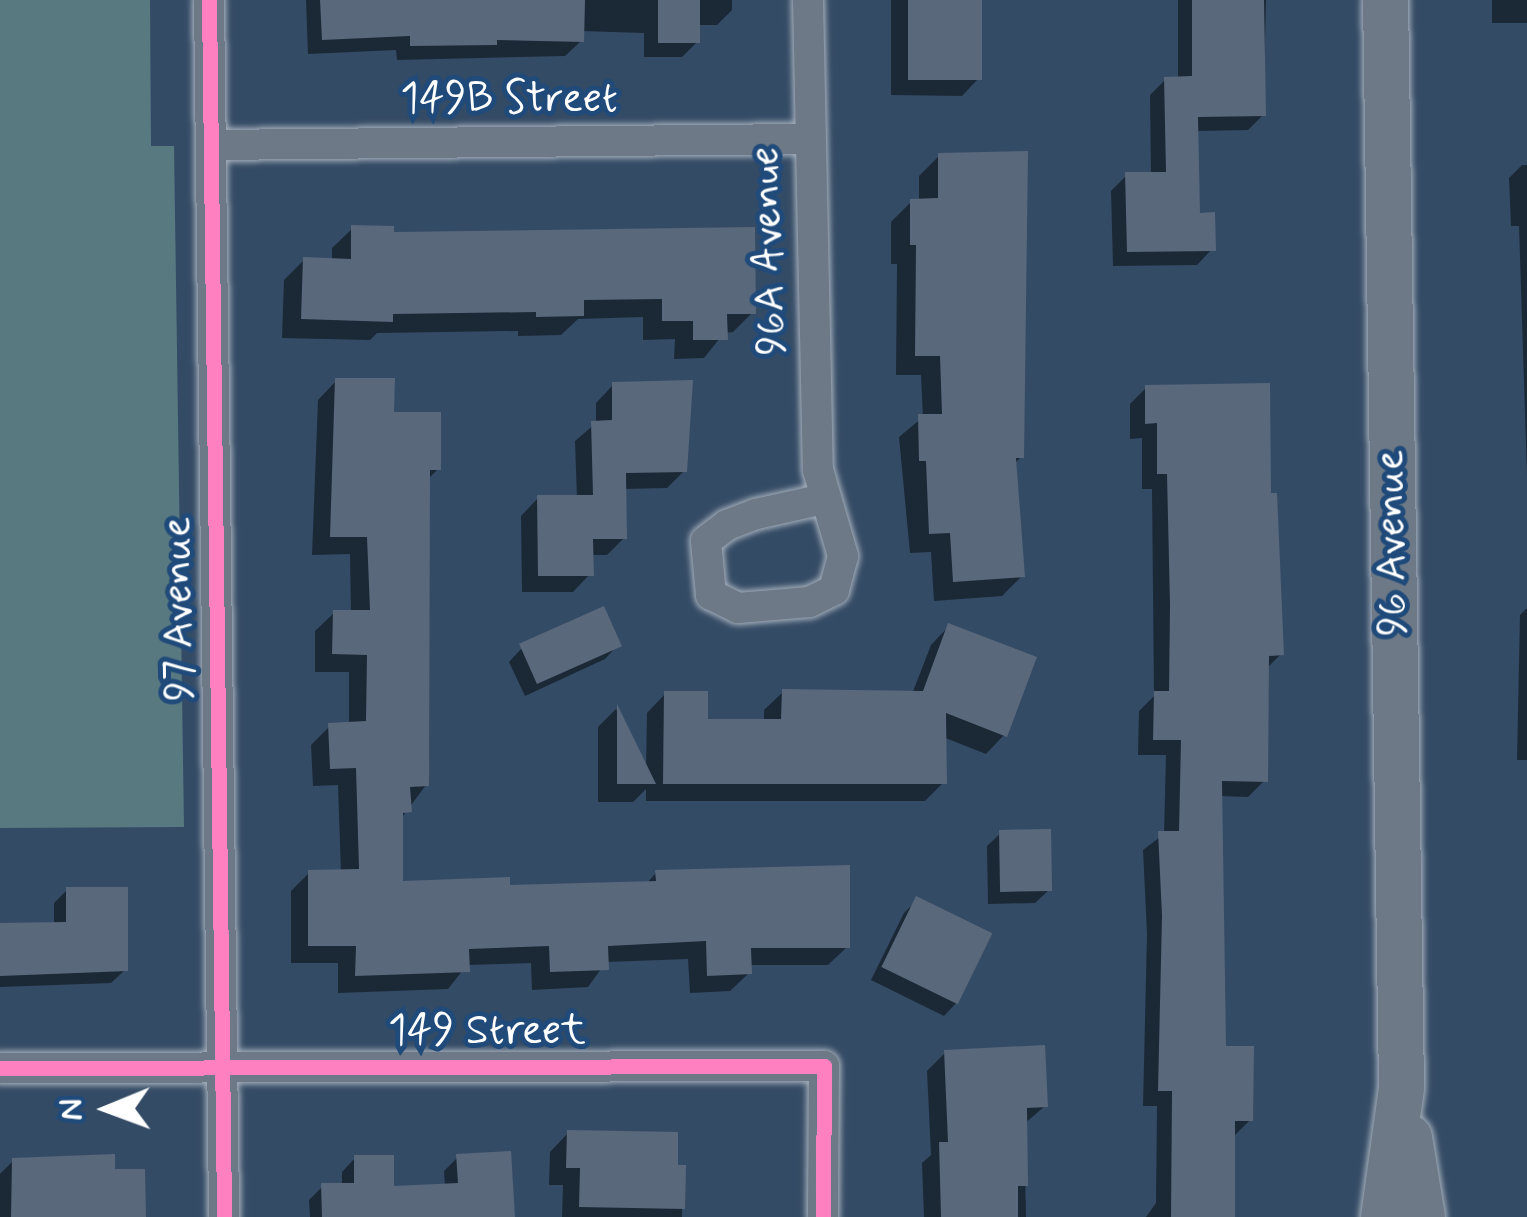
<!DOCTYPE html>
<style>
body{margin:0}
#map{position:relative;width:1527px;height:1217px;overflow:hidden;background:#344b65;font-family:Mynerve,sans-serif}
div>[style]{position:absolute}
.green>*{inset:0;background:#587980}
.shadow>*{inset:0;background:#0007;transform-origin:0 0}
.building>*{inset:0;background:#5a687c;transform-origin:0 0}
.roads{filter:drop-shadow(0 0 3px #a4aeba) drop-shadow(0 0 3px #a4aeba)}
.minor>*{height:30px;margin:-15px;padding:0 15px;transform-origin:15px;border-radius:15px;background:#6d7986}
.secondary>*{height:45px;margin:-22.5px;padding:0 22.5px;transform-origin:22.5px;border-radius:22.5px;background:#6d7986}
.cycleway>*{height:15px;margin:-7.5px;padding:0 7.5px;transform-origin:7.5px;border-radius:7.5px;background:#ff80c0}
span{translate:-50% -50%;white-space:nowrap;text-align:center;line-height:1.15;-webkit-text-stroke:10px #1f4a7a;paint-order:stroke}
.street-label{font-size:42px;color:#fff}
.north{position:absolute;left:48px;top:1049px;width:120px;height:120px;-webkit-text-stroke:9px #1f4a7a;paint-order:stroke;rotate:269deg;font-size:33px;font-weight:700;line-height:48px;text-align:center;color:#fff}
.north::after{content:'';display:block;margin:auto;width:42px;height:54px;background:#fff;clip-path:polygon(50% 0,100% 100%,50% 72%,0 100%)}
</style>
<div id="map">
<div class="green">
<div style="clip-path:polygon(0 0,150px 0,151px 146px,174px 146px,184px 827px,0 828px)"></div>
</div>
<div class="shadow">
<div style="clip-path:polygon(306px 0,732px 0,732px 10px,717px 25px,697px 25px,697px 42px,682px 57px,644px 57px,644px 33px,581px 31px,581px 41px,565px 56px,397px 60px,396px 50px,308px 54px)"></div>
<div style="clip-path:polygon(891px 0,979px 0,978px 79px,962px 96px,891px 95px)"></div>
<div style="clip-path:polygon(1178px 0,1266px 0,1263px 115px,1248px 130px,1196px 131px,1197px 216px,1212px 249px,1197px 265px,1113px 266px,1111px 191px,1127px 175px,1151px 175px,1150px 95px,1165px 80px,1178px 80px)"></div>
<div style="left:1492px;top:0;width:35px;height:23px"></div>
<div style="clip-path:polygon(939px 156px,1021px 457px,1014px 464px,1022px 576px,1002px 596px,934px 601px,931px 552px,910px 553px,899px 437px,923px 417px,921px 375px,896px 375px,897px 264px,891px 264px,891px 222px,911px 202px,919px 201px,919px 176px)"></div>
<div style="clip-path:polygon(1522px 165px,1527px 165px,1527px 475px,1519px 226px,1511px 226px,1509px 178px)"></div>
<div style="clip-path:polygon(353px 228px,391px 235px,753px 312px,733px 332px,724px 333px,704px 358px,674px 359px,675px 339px,643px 340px,643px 317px,578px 319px,561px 335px,518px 336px,518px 331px,377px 333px,370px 340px,282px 338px,284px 280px,304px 260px,332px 261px,332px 248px)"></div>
<div style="clip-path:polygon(336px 381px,391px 415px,438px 469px,427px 480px,426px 785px,400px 820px,400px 884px,507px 888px,646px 884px,656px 873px,847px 947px,828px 965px,749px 965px,749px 973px,730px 991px,690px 993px,688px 959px,606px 962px,588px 987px,532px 990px,531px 963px,467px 965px,448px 989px,338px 993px,338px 963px,291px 963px,291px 891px,309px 873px,341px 873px,338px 785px,313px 786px,311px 745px,330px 726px,349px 725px,349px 672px,315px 672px,315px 631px,334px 613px,351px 613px,350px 554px,312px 555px,318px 400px)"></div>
<div style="clip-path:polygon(613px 385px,684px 471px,667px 488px,623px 489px,624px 538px,607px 555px,590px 555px,590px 574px,573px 592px,522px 592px,521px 516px,538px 498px,577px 498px,575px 441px,596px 423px,596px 403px)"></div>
<div style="clip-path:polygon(1146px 388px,1268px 496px,1281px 654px,1266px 669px,1265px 780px,1248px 797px,1219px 796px,1223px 1049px,1250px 1120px,1232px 1138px,1234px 1217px,1146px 1217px,1156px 1203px,1157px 1106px,1143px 1106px,1147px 934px,1143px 850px,1164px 834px,1166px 755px,1138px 755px,1139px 711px,1154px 696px,1152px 489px,1142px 489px,1142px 438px,1130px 439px,1130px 404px)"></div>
<div style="clip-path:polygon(1527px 608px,1527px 760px,1517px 760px,1520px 615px)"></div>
<div style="clip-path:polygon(949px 626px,1004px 735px,986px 754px,943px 737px,944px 782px,925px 801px,646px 801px,646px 789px,633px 802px,598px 802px,598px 727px,616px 709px,646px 771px,647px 713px,665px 694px,705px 722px,764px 722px,764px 710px,783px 692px,912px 694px,931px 645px)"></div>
<div style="clip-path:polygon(618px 645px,605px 659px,525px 696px,509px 662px,522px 648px)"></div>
<div style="clip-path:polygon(1001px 833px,1049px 890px,1035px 903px,988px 904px,987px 846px)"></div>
<div style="clip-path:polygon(67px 890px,125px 970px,111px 983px,0 987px,0 926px,54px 925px,54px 903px)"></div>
<div style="clip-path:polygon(917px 900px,957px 1002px,944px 1016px,871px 980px,904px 913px)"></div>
<div style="clip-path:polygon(945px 1053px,1045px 1106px,1024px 1124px,1026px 1217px,924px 1217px,922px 1163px,931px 1155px,927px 1071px)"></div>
<div style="clip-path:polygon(568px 1133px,682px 1168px,682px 1217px,562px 1217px,563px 1185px,549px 1185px,550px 1152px)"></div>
<div style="clip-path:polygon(458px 1157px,512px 1217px,310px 1217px,309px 1200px,323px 1186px,342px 1186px,342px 1172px,355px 1158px,391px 1189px,445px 1187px,444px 1171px)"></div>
<div style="clip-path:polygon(13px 1161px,112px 1172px,143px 1217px,0 1217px,0 1174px)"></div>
</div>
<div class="building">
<div style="clip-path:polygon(320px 0,585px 0,584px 42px,497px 40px,497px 45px,410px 46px,410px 36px,322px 40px)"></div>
<div style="left:658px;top:0;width:42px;height:43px"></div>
<div style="left:908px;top:0;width:74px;height:80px"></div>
<div style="clip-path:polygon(1192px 0,1264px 0,1266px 116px,1198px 117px,1200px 213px,1215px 212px,1216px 251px,1127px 252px,1125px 172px,1166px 172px,1164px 77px,1192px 76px)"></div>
<div style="clip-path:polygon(1028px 151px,1024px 458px,1016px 458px,1025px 577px,953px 582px,950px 533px,929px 534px,926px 461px,919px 461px,918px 414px,942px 414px,940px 356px,915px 356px,916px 245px,910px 245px,910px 199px,938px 198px,938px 153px)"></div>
<div style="clip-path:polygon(351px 225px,394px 226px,394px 232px,755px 227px,756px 314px,727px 314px,728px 340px,693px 340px,693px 321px,662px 321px,662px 299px,584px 300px,584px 316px,536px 317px,536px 312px,393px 314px,393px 322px,301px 319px,303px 257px,351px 259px)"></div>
<div style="clip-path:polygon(335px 378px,395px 378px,394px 412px,441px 412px,441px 470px,430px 470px,429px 786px,410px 787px,412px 812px,403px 813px,403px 881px,510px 877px,510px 885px,656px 881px,655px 870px,850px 865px,850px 948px,751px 948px,752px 974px,707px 976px,706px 941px,608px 946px,609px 970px,550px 972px,549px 946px,469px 949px,470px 972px,355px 976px,356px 946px,308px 946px,308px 870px,359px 869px,356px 768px,330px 769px,328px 723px,366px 721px,367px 655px,332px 654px,333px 610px,370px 610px,367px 537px,330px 537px)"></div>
<div style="clip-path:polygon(693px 380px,687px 472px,626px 473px,627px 539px,593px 539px,594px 576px,538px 576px,537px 495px,593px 495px,591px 421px,612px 420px,612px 382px)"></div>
<div style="clip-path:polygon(1270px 383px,1271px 493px,1277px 493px,1284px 655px,1269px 656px,1268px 782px,1222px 781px,1226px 1046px,1254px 1046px,1253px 1121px,1235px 1121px,1235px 1217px,1171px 1217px,1172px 1091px,1158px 1091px,1162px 916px,1158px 831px,1179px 831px,1181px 740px,1153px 740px,1154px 691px,1169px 691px,1170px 605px,1167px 474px,1157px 474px,1157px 423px,1145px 424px,1145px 385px)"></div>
<div style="left:604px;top:606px;width:44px;height:93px;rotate:66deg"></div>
<div style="clip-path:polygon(948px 623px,1037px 657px,1007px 737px,946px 713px,947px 784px,663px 784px,664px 691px,708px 691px,708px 719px,781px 719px,782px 689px,923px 691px)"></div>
<div style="clip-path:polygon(617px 704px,656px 784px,617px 784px)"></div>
<div style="left:1051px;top:829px;width:62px;height:52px;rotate:89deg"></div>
<div style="clip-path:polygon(66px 887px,128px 887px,128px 971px,0 976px,0 923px,66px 922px)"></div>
<div style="left:916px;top:896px;width:85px;height:79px;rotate:26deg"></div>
<div style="clip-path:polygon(1045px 1045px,1048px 1107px,1027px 1108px,1028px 1186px,1018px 1186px,1018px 1217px,941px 1217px,939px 1142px,948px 1142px,944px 1050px)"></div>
<div style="clip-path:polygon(567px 1130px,678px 1132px,678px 1165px,686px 1165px,685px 1209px,579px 1207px,580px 1168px,566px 1168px)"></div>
<div style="clip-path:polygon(511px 1151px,515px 1217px,322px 1217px,321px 1183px,354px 1183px,354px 1155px,394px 1155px,394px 1186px,458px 1183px,456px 1154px)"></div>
<div style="clip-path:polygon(115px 1154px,115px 1169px,145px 1169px,146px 1217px,11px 1217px,12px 1158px)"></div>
</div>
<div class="roads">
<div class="minor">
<div style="left:209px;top:0;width:1217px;rotate:89.29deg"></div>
<div style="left:808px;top:0;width:470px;rotate:88.8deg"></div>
<div style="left:818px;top:470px;width:90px;rotate:73.8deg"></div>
<div style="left:843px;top:556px;width:35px;rotate:105deg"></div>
<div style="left:834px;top:590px;width:28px;rotate:154deg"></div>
<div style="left:809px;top:602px;width:71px;rotate:175.2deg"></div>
<div style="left:738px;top:608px;width:30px;rotate:-154deg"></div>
<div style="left:711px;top:595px;width:54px;rotate:-95.3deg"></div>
<div style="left:706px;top:541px;width:26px;rotate:-37deg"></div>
<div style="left:727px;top:525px;width:31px;rotate:-21deg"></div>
<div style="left:756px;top:514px;width:70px;rotate:-12.4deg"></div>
<div style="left:211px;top:145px;width:597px;rotate:-0.58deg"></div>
<div style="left:0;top:1068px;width:824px;rotate:-0.14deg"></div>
<div style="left:824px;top:1066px;width:151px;rotate:90.4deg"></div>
</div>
<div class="secondary">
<div style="left:1409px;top:1137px;width:81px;rotate:80.8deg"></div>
<div style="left:1383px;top:1217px;width:131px;rotate:-82.1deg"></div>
<div style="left:1401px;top:1087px;width:1087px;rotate:-90.84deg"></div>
</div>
</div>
<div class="cycleway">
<div style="left:209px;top:0;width:1217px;rotate:89.29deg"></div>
<div style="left:0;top:1068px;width:824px;rotate:-0.14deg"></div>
<div style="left:824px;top:1066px;width:151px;rotate:90.4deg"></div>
</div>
<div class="street-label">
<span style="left:509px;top:100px">149B Street</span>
<span style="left:770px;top:251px;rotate:-92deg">96A Avenue</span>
<span style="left:1393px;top:543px;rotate:-91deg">96 Avenue</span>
<span style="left:180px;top:609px;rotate:-91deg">97 Avenue</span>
<span style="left:487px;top:1032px">149 Street</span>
</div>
<div class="north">N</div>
</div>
